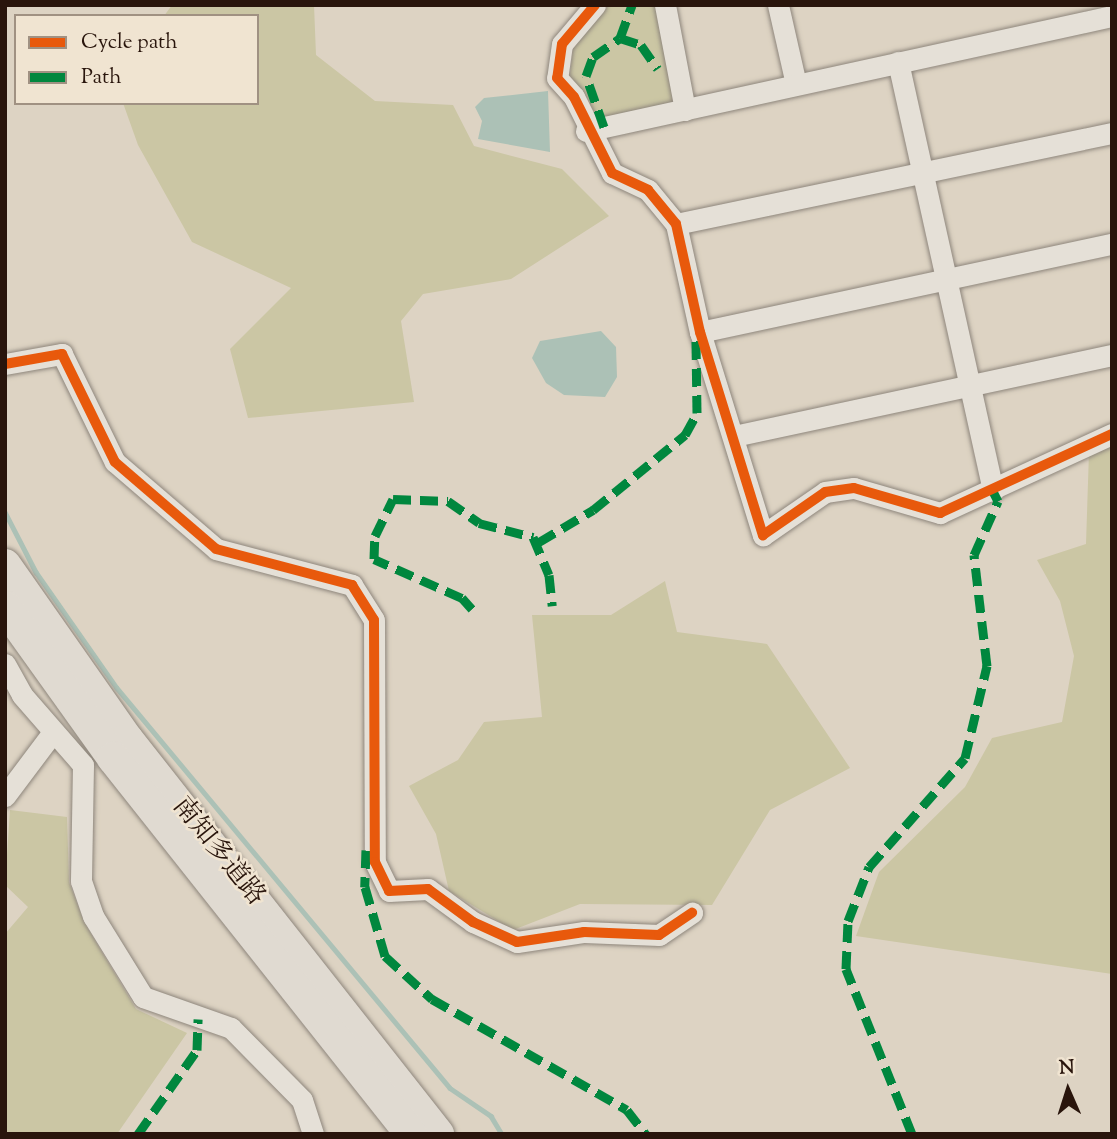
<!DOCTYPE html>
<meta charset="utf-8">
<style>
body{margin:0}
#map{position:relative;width:1117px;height:1139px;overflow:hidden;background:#ddd3c3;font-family:"Sorts Mill Goudy","Noto Serif JP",serif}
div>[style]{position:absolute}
.green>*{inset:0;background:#cbc6a4}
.water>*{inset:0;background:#acc1b6}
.stream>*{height:4.5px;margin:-2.25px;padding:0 2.25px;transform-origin:2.25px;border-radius:2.25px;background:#acc1b6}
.roads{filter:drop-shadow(0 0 2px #8e867c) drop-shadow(0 0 2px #8e867c)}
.minor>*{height:21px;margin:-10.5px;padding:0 10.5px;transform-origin:10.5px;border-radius:10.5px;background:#e5e0d7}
.highway>*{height:32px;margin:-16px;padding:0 16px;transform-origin:16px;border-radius:16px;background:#e0dad1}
.quiet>*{height:9px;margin-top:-4.5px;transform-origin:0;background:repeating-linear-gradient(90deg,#00873e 0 18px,transparent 0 27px)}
.cycleway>*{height:10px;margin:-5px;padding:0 5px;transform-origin:5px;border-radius:5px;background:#e8590c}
span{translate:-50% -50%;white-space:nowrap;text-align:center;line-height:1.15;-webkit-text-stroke:5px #f0e4d1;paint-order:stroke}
.street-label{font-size:26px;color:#29150c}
.frame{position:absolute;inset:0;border:7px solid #29150c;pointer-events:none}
.legend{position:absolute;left:14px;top:14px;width:245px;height:91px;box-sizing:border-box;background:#f0e4d1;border:2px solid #a09182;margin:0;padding:9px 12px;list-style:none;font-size:21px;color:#29150c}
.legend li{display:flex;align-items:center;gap:14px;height:35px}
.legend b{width:35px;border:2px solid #a09182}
.north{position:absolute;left:1033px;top:1055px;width:70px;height:70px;-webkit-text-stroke:5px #f0e4d1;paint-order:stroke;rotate:357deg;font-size:19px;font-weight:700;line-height:28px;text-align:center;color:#29150c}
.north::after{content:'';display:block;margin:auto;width:24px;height:32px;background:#29150c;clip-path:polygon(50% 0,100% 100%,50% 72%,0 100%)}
</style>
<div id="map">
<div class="green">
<div style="clip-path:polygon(172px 5px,314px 5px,316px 55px,375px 101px,453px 105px,474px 146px,562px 169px,609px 216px,511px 279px,423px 294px,401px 321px,414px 402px,248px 418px,230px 349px,291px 288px,192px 242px,138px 145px,123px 103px,257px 103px,257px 16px,164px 16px)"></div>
<div style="clip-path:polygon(609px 5px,658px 5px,673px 102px,590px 120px,570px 75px,573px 49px)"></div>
<div style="clip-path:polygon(1112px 442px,1112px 974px,856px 936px,879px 872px,965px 787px,992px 738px,1062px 722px,1074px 656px,1060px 601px,1037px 560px,1086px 544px,1089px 452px)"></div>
<div style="clip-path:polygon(665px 581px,677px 632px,767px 644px,850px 768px,770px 810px,712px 905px,580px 904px,513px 930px,449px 891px,436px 834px,409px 786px,458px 760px,484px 722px,542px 717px,532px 615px,611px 615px)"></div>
<div style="clip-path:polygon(10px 810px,67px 817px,69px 882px,84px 922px,136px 1009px,187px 1033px,117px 1134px,5px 1134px,5px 934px,28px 907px,5px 885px)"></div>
</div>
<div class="water">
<div style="clip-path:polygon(548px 91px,550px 152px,478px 139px,482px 121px,475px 107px,484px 98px)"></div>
<div style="clip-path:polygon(601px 331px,616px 347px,617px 377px,605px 397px,564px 395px,546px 383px,532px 358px,540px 341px)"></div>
</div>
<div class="stream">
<div style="left:5px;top:512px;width:68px;rotate:62.7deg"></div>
<div style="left:36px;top:572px;width:141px;rotate:55.1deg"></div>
<div style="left:117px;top:688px;width:520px;rotate:50.22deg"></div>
<div style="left:450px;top:1088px;width:50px;rotate:34.3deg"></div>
<div style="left:491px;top:1116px;width:21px;rotate:59deg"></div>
</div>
<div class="roads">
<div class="minor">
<div style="left:595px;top:5px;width:51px;rotate:130.2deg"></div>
<div style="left:562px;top:44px;width:34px;rotate:98deg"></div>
<div style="left:557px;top:78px;width:25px;rotate:48deg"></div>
<div style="left:574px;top:97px;width:85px;rotate:63.4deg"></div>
<div style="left:612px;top:173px;width:40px;rotate:25deg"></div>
<div style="left:648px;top:190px;width:44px;rotate:50.5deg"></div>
<div style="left:676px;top:224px;width:111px;rotate:77.5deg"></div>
<div style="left:700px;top:332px;width:213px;rotate:72.8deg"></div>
<div style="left:763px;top:535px;width:75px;rotate:-34.7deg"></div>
<div style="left:825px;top:492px;width:29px;rotate:-8deg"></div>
<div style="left:854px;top:488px;width:90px;rotate:16.2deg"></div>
<div style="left:940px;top:513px;width:189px;rotate:-24.7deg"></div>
<div style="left:665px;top:5px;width:107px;rotate:79.2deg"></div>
<div style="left:778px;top:5px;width:81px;rotate:77.2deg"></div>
<div style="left:898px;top:62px;width:439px;rotate:77.5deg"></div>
<div style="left:586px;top:131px;width:538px;rotate:-12.33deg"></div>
<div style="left:676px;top:224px;width:445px;rotate:-11.8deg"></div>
<div style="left:700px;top:332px;width:421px;rotate:-12.1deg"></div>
<div style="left:5px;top:364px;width:58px;rotate:-10deg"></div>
<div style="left:62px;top:354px;width:120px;rotate:63.9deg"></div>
<div style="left:115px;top:462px;width:133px;rotate:40.7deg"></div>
<div style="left:216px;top:549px;width:141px;rotate:14.8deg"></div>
<div style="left:352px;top:585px;width:41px;rotate:57.8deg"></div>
<div style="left:374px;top:620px;width:242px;rotate:89.8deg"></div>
<div style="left:375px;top:862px;width:32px;rotate:64deg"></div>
<div style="left:389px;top:891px;width:39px;rotate:-3deg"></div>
<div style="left:428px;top:889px;width:56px;rotate:36.3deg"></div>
<div style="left:473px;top:922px;width:48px;rotate:24.4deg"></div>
<div style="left:517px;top:942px;width:68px;rotate:-8.5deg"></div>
<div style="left:584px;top:932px;width:75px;rotate:2.3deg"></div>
<div style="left:659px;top:935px;width:40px;rotate:-34deg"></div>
<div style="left:734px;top:436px;width:387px;rotate:-12.1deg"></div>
<div style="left:5px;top:664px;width:35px;rotate:61deg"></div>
<div style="left:22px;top:695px;width:93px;rotate:48.9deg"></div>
<div style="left:83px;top:765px;width:116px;rotate:91deg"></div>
<div style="left:81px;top:881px;width:37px;rotate:71deg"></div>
<div style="left:93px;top:916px;width:95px;rotate:58.3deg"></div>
<div style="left:143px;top:997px;width:93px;rotate:19.4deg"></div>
<div style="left:231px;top:1028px;width:101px;rotate:45.4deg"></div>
<div style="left:302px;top:1100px;width:36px;rotate:72deg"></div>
<div style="left:5px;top:796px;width:80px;rotate:-53.1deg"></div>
</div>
<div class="highway">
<div style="left:5px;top:565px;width:213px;rotate:55deg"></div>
<div style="left:127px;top:739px;width:503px;rotate:51.79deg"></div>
<div style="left:5px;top:607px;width:186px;rotate:54.4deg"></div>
<div style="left:113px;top:758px;width:480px;rotate:51.6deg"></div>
</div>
</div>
<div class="quiet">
<div style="left:620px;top:38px;width:22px;rotate:18deg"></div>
<div style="left:641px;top:45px;width:29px;rotate:55deg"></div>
<div style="left:604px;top:127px;width:54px;rotate:-109.4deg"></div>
<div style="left:586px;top:76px;width:20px;rotate:-70deg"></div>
<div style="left:593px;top:57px;width:33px;rotate:-35deg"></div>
<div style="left:620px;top:38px;width:35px;rotate:-70deg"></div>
<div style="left:539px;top:542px;width:63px;rotate:-30.7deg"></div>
<div style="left:593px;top:510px;width:119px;rotate:-39.2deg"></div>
<div style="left:685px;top:435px;width:25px;rotate:-61deg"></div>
<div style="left:697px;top:413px;width:73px;rotate:-90.8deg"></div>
<div style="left:472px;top:609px;width:15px;rotate:-132deg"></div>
<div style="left:462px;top:598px;width:96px;rotate:-156.1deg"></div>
<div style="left:374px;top:559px;width:23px;rotate:-88deg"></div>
<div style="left:375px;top:536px;width:41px;rotate:-64.1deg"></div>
<div style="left:393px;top:499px;width:55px;rotate:2.1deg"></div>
<div style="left:448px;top:501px;width:38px;rotate:35deg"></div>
<div style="left:479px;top:523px;width:56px;rotate:14.5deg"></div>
<div style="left:533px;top:537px;width:41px;rotate:67.2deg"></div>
<div style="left:549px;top:575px;width:31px;rotate:84deg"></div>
<div style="left:366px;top:850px;width:37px;rotate:92deg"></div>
<div style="left:365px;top:887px;width:72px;rotate:73.8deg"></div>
<div style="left:385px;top:956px;width:64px;rotate:42.5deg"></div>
<div style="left:432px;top:999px;width:224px;rotate:29.6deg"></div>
<div style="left:627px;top:1110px;width:31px;rotate:52deg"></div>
<div style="left:138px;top:1134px;width:103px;rotate:-54.9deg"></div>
<div style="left:197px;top:1050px;width:31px;rotate:-88deg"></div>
<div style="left:912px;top:1134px;width:178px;rotate:-111.8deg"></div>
<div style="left:846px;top:969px;width:48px;rotate:-87.6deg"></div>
<div style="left:848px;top:921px;width:58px;rotate:-68.7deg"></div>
<div style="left:869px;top:867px;width:145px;rotate:-48.6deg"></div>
<div style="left:965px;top:758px;width:95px;rotate:-76.6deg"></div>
<div style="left:987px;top:666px;width:112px;rotate:-96.7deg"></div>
<div style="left:974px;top:555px;width:59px;rotate:-66deg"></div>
<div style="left:998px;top:501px;width:11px;rotate:-117deg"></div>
</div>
<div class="cycleway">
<div style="left:595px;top:5px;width:51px;rotate:130.2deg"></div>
<div style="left:562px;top:44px;width:34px;rotate:98deg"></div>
<div style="left:557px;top:78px;width:25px;rotate:48deg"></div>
<div style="left:574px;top:97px;width:85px;rotate:63.4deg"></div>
<div style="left:612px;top:173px;width:40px;rotate:25deg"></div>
<div style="left:648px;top:190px;width:44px;rotate:50.5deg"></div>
<div style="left:676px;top:224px;width:111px;rotate:77.5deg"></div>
<div style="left:700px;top:332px;width:213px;rotate:72.8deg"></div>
<div style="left:763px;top:535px;width:75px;rotate:-34.7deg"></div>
<div style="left:825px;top:492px;width:29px;rotate:-8deg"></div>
<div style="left:854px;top:488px;width:90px;rotate:16.2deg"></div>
<div style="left:940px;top:513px;width:189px;rotate:-24.7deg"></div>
<div style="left:5px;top:364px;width:58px;rotate:-10deg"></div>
<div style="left:62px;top:354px;width:120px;rotate:63.9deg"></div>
<div style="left:115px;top:462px;width:133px;rotate:40.7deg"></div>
<div style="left:216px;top:549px;width:141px;rotate:14.8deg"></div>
<div style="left:352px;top:585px;width:41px;rotate:57.8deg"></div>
<div style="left:374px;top:620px;width:242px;rotate:89.8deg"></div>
<div style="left:375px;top:862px;width:32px;rotate:64deg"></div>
<div style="left:389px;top:891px;width:39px;rotate:-3deg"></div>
<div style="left:428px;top:889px;width:56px;rotate:36.3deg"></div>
<div style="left:473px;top:922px;width:48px;rotate:24.4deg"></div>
<div style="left:517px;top:942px;width:68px;rotate:-8.5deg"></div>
<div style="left:584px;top:932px;width:75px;rotate:2.3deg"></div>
<div style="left:659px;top:935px;width:40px;rotate:-34deg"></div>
</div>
<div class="street-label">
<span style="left:218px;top:852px;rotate:51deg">南知多道路</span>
</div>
<div class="frame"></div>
<ul class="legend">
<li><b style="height:9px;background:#e8590c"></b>Cycle path</li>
<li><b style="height:9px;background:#00873e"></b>Path</li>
</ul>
<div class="north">N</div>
</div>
